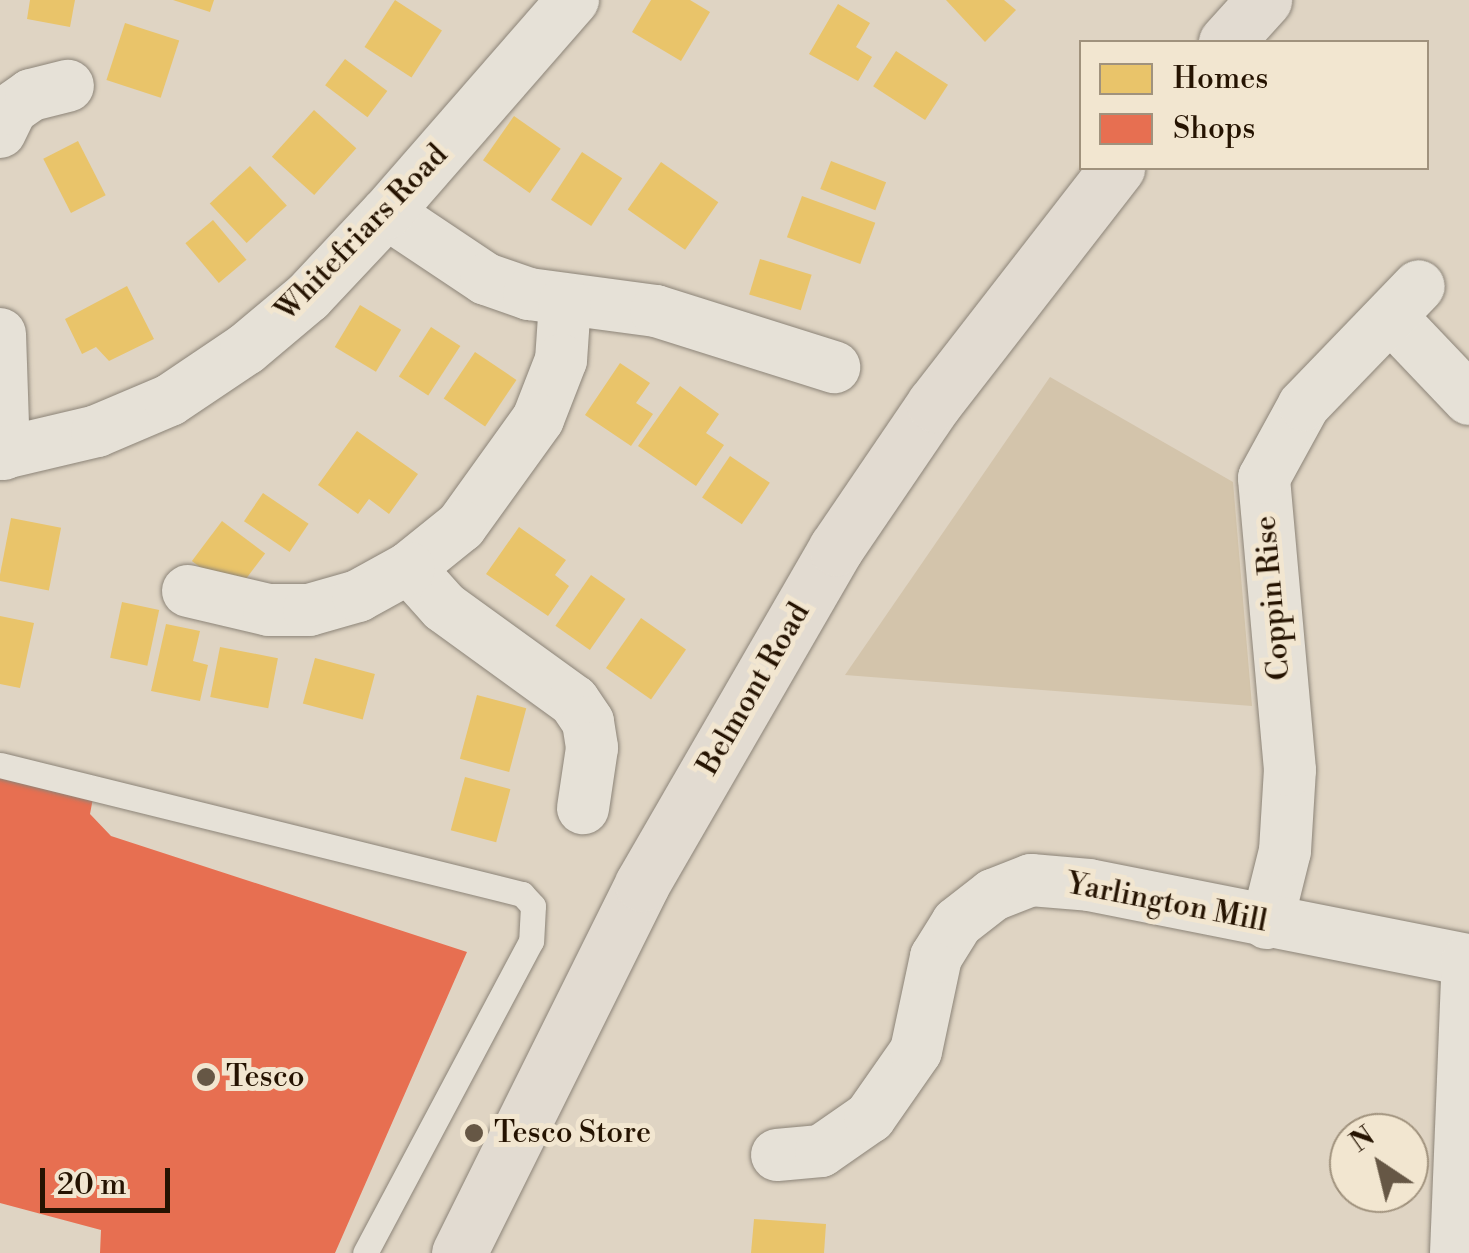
<!DOCTYPE html>
<style>
body{margin:0}
#map{position:relative;width:1469px;height:1253px;overflow:hidden;background:#dfd4c3;font-family:"Libre Bodoni",serif}
div>[style]{position:absolute}
.green>*{inset:0;background:#d3c4ab}
.homes>*{inset:0;background:#e9c46a;transform-origin:0 0}
.shops>*{inset:0;background:#e76f51}
.roads{filter:drop-shadow(0 0 2px #8c8478) drop-shadow(0 0 2px #8c8478)}
.lane>*{height:25px;margin:-12.5px;padding:0 12.5px;transform-origin:12.5px;border-radius:12.5px;background:#e6e1d7}
.street>*{height:52px;margin:-26px;padding:0 26px;transform-origin:26px;border-radius:26px;background:#e6e1d7}
.highway>*{height:55px;margin:-27.5px;padding:0 27.5px;transform-origin:27.5px;border-radius:27.5px;background:#e2dbd1}
.dots>*{width:28px;height:28px;translate:-50% -50%;box-sizing:border-box;border:5px solid #f2e6d0;border-radius:50%}
span{translate:-50% -50%;white-space:nowrap;text-align:center;line-height:1.15;-webkit-text-stroke:10px #f2e6d0;paint-order:stroke}
.street-label{font-size:30px;color:#251301}
.poi-label{font-size:30px;color:#251301}
.left{translate:0 -50%;text-align:left}
.legend{position:absolute;left:1079px;top:40px;width:350px;height:130px;box-sizing:border-box;background:#f2e6d0;border:2px solid #a0927d;margin:0;padding:12px 18px;list-style:none;font-size:30px;color:#251301}
.legend li{display:flex;align-items:center;gap:20px;height:50px}
.legend b{width:50px;border:2px solid #a0927d}
.north{position:absolute;left:1329px;top:1113px;width:100px;height:100px;box-sizing:border-box;background:#f2e6d0;border:2px solid #a0927d;border-radius:50%;rotate:325deg;font-size:28px;font-weight:700;line-height:40px;text-align:center;color:#251301}
.north::after{content:'';display:block;margin:auto;width:35px;height:45px;background:#665745;clip-path:polygon(50% 0,100% 100%,50% 72%,0 100%)}
.scale{position:absolute;left:40px;top:1168px;width:130px;height:45px;box-sizing:border-box;border:5px solid #251301;border-top:0;padding-left:12px;font-size:30px;line-height:35px;white-space:nowrap;color:#251301;-webkit-text-stroke:8px #f2e6d0;paint-order:stroke}
</style>
<div id="map">
<div class="green">
<div style="clip-path:polygon(1050px 377px,1233px 482px,1252px 706px,845px 675px)"></div>
</div>
<div class="homes">
<div style="clip-path:polygon(30px 0,75px 0,70px 27px,27px 19px)"></div>
<div style="clip-path:polygon(173px 0,214px 0,210px 12px)"></div>
<div style="left:395px;top:0;width:56px;height:56px;rotate:33deg"></div>
<div style="clip-path:polygon(651px 0,690px 0,710px 12px,681px 61px,632px 32px)"></div>
<div style="clip-path:polygon(946px 0,1004px 0,1016px 10px,985px 42px)"></div>
<div style="clip-path:polygon(838px 4px,870px 23px,856px 47px,872px 57px,858px 81px,809px 54px)"></div>
<div style="left:125px;top:23px;width:57px;height:60px;rotate:18deg"></div>
<div style="left:896px;top:51px;width:62px;height:42px;rotate:33deg"></div>
<div style="left:345px;top:59px;width:53px;height:33px;rotate:37deg"></div>
<div style="left:314px;top:110px;width:57px;height:63px;rotate:42deg"></div>
<div style="left:514px;top:116px;width:57px;height:54px;rotate:35deg"></div>
<div style="left:78px;top:141px;width:61px;height:39px;rotate:63deg"></div>
<div style="left:582px;top:152px;width:48px;height:57px;rotate:33deg"></div>
<div style="left:831px;top:161px;width:59px;height:30px;rotate:21deg"></div>
<div style="left:661px;top:162px;width:70px;height:58px;rotate:35deg"></div>
<div style="left:250px;top:166px;width:54px;height:55px;rotate:47deg"></div>
<div style="left:802px;top:196px;width:78px;height:44px;rotate:20deg"></div>
<div style="left:213px;top:220px;width:52px;height:36px;rotate:50deg"></div>
<div style="left:760px;top:259px;width:54px;height:37px;rotate:17deg"></div>
<div style="clip-path:polygon(127px 286px,154px 339px,109px 361px,96px 347px,82px 354px,65px 319px)"></div>
<div style="left:360px;top:305px;width:48px;height:49px;rotate:31deg"></div>
<div style="left:431px;top:327px;width:35px;height:59px;rotate:33deg"></div>
<div style="left:475px;top:352px;width:50px;height:56px;rotate:34deg"></div>
<div style="clip-path:polygon(620px 363px,650px 383px,636px 403px,653px 414px,631px 446px,585px 415px)"></div>
<div style="clip-path:polygon(680px 386px,719px 414px,706px 433px,724px 445px,696px 486px,638px 446px)"></div>
<div style="clip-path:polygon(357px 431px,418px 474px,389px 514px,369px 499px,358px 514px,318px 485px)"></div>
<div style="left:730px;top:456px;width:48px;height:50px;rotate:34deg"></div>
<div style="left:263px;top:493px;width:55px;height:34px;rotate:34deg"></div>
<div style="left:11px;top:518px;width:51px;height:64px;rotate:11deg"></div>
<div style="left:222px;top:521px;width:54px;height:50px;rotate:37deg"></div>
<div style="clip-path:polygon(519px 527px,566px 560px,555px 575px,569px 586px,548px 616px,486px 574px)"></div>
<div style="left:591px;top:575px;width:42px;height:62px;rotate:35deg"></div>
<div style="left:122px;top:602px;width:38px;height:57px;rotate:12deg"></div>
<div style="clip-path:polygon(0 616px,34px 623px,20px 688px,0 684px)"></div>
<div style="left:641px;top:618px;width:55px;height:61px;rotate:35deg"></div>
<div style="clip-path:polygon(166px 624px,200px 631px,193px 661px,208px 665px,200px 701px,151px 691px)"></div>
<div style="left:220px;top:647px;width:59px;height:51px;rotate:11deg"></div>
<div style="left:315px;top:658px;width:62px;height:47px;rotate:15deg"></div>
<div style="left:477px;top:695px;width:51px;height:66px;rotate:15deg"></div>
<div style="left:465px;top:777px;width:47px;height:55px;rotate:15deg"></div>
<div style="clip-path:polygon(754px 1219px,826px 1224px,824px 1253px,751px 1253px)"></div>
</div>
<div class="shops">
<div style="clip-path:polygon(0 776px,93px 798px,90px 814px,111px 836px,467px 952px,335px 1253px,100px 1253px,101px 1230px,0 1203px)"></div>
</div>
<div class="roads">
<div class="lane">
<div style="left:0;top:765px;width:538px;rotate:13.88deg"></div>
<div style="left:522px;top:894px;width:16px;rotate:47deg"></div>
<div style="left:533px;top:906px;width:35px;rotate:93deg"></div>
<div style="left:531px;top:941px;width:353px;rotate:118deg"></div>
</div>
<div class="street">
<div style="left:0;top:132px;width:25px;rotate:-64deg"></div>
<div style="left:11px;top:109px;width:24px;rotate:-35deg"></div>
<div style="left:31px;top:95px;width:38px;rotate:-14deg"></div>
<div style="left:387px;top:213px;width:119px;rotate:33.7deg"></div>
<div style="left:486px;top:279px;width:46px;rotate:19.2deg"></div>
<div style="left:529px;top:294px;width:128px;rotate:7.6deg"></div>
<div style="left:656px;top:311px;width:187px;rotate:17.5deg"></div>
<div style="left:565px;top:302px;width:58px;rotate:93.9deg"></div>
<div style="left:561px;top:360px;width:63px;rotate:111.3deg"></div>
<div style="left:538px;top:419px;width:132px;rotate:125.7deg"></div>
<div style="left:461px;top:526px;width:67px;rotate:141.1deg"></div>
<div style="left:409px;top:568px;width:52px;rotate:48.1deg"></div>
<div style="left:444px;top:607px;width:160px;rotate:35.9deg"></div>
<div style="left:574px;top:701px;width:25px;rotate:56deg"></div>
<div style="left:588px;top:722px;width:26px;rotate:81deg"></div>
<div style="left:592px;top:748px;width:61px;rotate:98.5deg"></div>
<div style="left:1391px;top:317px;width:113px;rotate:46.4deg"></div>
<div style="left:0;top:334px;width:120px;rotate:88.1deg"></div>
<div style="left:0;top:454px;width:100px;rotate:-13.3deg"></div>
<div style="left:97px;top:431px;width:79px;rotate:-23deg"></div>
<div style="left:170px;top:400px;width:92px;rotate:-33.9deg"></div>
<div style="left:246px;top:349px;width:81px;rotate:-40deg"></div>
<div style="left:308px;top:297px;width:115px;rotate:-46.8deg"></div>
<div style="left:387px;top:213px;width:283px;rotate:-48.9deg"></div>
<div style="left:188px;top:591px;width:83px;rotate:13.2deg"></div>
<div style="left:269px;top:610px;width:40px"></div>
<div style="left:309px;top:610px;width:51px;rotate:-15.9deg"></div>
<div style="left:358px;top:596px;width:58px;rotate:-28.8deg"></div>
<div style="left:1267px;top:923px;width:74px;rotate:-76deg"></div>
<div style="left:1285px;top:851px;width:81px;rotate:-86.5deg"></div>
<div style="left:1290px;top:770px;width:293px;rotate:-95.1deg"></div>
<div style="left:1264px;top:478px;width:83px;rotate:-61.3deg"></div>
<div style="left:1304px;top:405px;width:165px;rotate:-46deg"></div>
<div style="left:777px;top:1155px;width:44px;rotate:-5.2deg"></div>
<div style="left:821px;top:1151px;width:60px;rotate:-34.8deg"></div>
<div style="left:870px;top:1117px;width:80px;rotate:-55.1deg"></div>
<div style="left:916px;top:1051px;width:96px;rotate:-78deg"></div>
<div style="left:936px;top:957px;width:40px;rotate:-58deg"></div>
<div style="left:957px;top:923px;width:46px;rotate:-37.9deg"></div>
<div style="left:993px;top:895px;width:41px;rotate:-21.5deg"></div>
<div style="left:1031px;top:880px;width:58px;rotate:4.9deg"></div>
<div style="left:1089px;top:885px;width:387px;rotate:11.2deg"></div>
<div style="left:1456px;top:1253px;width:293px;rotate:-87.7deg"></div>
</div>
<div class="highway">
<div style="left:1226px;top:42px;width:57px;rotate:-47.9deg"></div>
<div style="left:459px;top:1253px;width:412px;rotate:-63.6deg"></div>
<div style="left:642px;top:884px;width:388px;rotate:-60deg"></div>
<div style="left:836px;top:548px;width:174px;rotate:-55.8deg"></div>
<div style="left:934px;top:404px;width:299px;rotate:-52.2deg"></div>
</div>
</div>
<div class="dots">
<div style="left:206px;top:1077px;background:#665745"></div>
<div style="left:474px;top:1133px;background:#665745"></div>
</div>
<div class="street-label">
<span style="left:362px;top:233px;rotate:-46deg">Whitefriars Road</span>
<span style="left:1273px;top:598px;rotate:-95deg">Coppin Rise</span>
<span style="left:754px;top:689px;rotate:-60deg">Belmont Road</span>
<span style="left:1167px;top:903px;rotate:11deg">Yarlington Mill</span>
</div>
<div class="poi-label">
<span class="left" style="left:226px;top:1077px">Tesco</span>
<span class="left" style="left:494px;top:1133px">Tesco Store</span>
</div>
<ul class="legend">
<li><b style="height:28px;background:#e9c46a"></b>Homes</li>
<li><b style="height:28px;background:#e76f51"></b>Shops</li>
</ul>
<div class="north">N</div>
<div class="scale">20 m</div>
</div>
